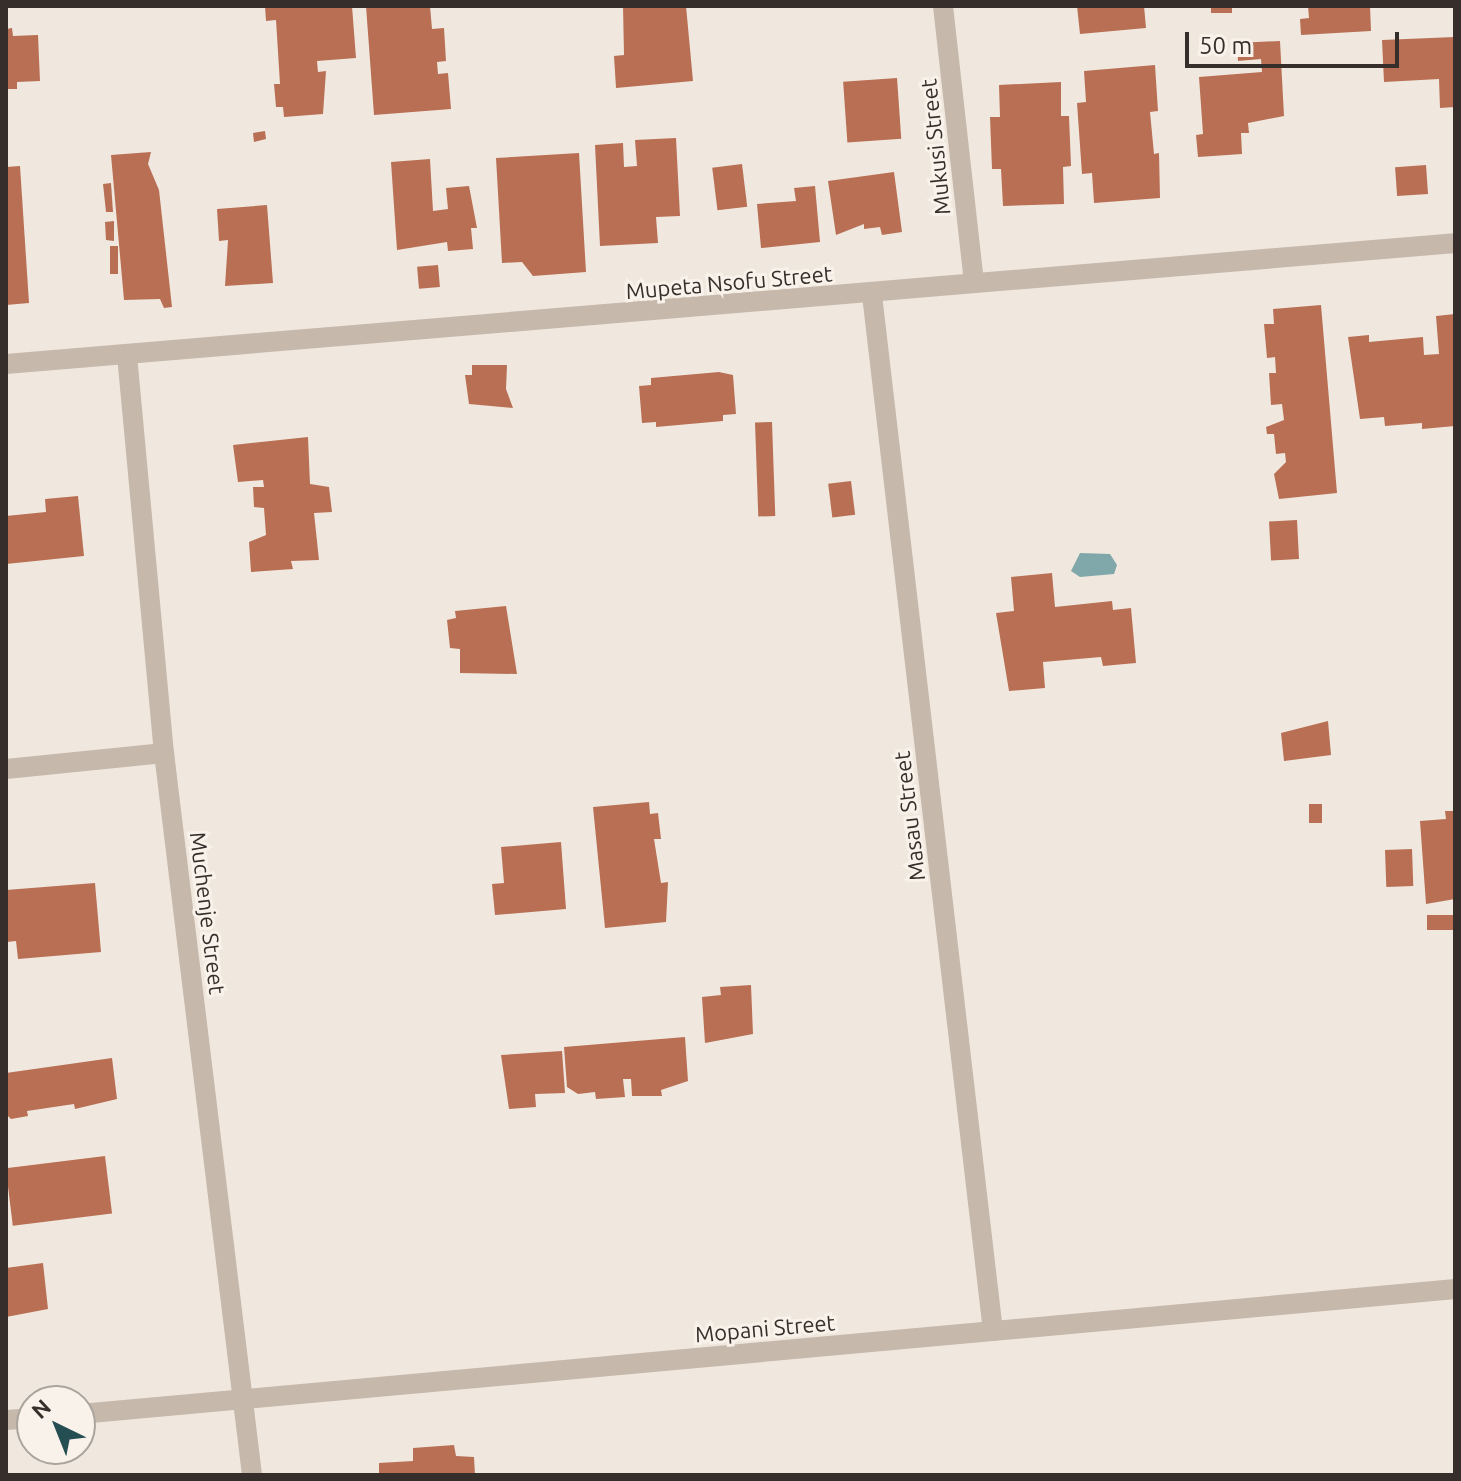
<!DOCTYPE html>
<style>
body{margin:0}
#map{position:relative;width:1461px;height:1481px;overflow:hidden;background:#f0e8de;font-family:Ubuntu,sans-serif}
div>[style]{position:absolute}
.water>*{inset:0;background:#80a7a9}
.building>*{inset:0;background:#b86f54;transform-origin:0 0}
.minor>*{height:20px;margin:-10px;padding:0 10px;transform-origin:10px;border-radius:10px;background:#c6b8ab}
span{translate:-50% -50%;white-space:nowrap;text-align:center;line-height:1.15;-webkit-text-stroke:6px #f8f2ea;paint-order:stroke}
.street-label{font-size:22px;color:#352e2a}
.frame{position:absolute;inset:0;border:8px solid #352e2a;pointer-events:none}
.north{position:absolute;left:16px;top:1385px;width:80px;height:80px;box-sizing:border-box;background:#f8f2ea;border:2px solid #aaa49d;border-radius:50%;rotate:317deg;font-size:22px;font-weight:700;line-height:32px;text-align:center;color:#352e2a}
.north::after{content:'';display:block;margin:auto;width:28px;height:36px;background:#244e52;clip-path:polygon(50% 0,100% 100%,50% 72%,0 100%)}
.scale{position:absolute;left:1185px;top:32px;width:214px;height:36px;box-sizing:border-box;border:4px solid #352e2a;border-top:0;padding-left:10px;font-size:24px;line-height:28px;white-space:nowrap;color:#352e2a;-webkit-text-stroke:6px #f8f2ea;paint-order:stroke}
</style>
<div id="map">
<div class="water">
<div style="clip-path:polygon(1080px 553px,1110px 554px,1117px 565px,1114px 574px,1080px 577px,1071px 571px)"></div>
</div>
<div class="building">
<div style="clip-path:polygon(265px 6px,352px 6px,356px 58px,317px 61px,318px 72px,326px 71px,323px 114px,284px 117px,283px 107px,276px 107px,274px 84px,280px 84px,276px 20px,266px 21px)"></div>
<div style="clip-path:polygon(366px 6px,430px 6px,432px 29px,444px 28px,446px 61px,437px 62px,438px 74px,448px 73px,451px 109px,374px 115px)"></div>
<div style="clip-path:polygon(623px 6px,686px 6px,693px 81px,616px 88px,614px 56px,624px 55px)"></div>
<div style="clip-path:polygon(1077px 6px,1144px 6px,1146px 28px,1080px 34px)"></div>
<div style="left:1211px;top:6px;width:21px;height:7px"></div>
<div style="clip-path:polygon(1308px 6px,1370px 6px,1371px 31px,1301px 35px,1300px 19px,1309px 18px)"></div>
<div style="clip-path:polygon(12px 28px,13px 36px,38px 35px,40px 81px,17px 82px,17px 89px,6px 89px,6px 29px)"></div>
<div style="clip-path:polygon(1455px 37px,1455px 107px,1440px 108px,1439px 79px,1384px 82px,1382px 40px)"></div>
<div style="clip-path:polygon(1280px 41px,1284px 116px,1248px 123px,1249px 133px,1241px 133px,1242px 154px,1198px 157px,1196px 135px,1203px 134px,1199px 77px,1262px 72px,1261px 59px,1238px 61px,1237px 43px)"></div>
<div style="clip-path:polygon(1155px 65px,1158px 111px,1150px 112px,1154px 154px,1159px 153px,1160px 198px,1094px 203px,1092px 173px,1082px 174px,1077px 103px,1086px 102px,1084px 71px)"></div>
<div style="left:897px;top:78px;width:61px;height:54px;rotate:86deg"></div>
<div style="clip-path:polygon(1061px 82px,1061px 116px,1069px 116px,1071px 166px,1063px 167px,1064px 204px,1003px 206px,1001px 169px,992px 169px,990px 117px,1000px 117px,999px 85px)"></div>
<div style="clip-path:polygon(265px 131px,266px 139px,254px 142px,253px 133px)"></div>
<div style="clip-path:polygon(676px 138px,680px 216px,656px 217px,658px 243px,600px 246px,595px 145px,623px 143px,624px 167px,637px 166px,635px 140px)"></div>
<div style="clip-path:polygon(151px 152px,148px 164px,159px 190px,172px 307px,164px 308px,160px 299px,124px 300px,111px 155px)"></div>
<div style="clip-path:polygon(579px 153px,586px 272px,533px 276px,522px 262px,502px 263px,496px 158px)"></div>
<div style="clip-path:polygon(430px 159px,433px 211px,448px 209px,446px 188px,469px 186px,477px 228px,471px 228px,473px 249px,448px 251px,447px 242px,397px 250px,391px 162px)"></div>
<div style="left:742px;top:164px;width:43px;height:30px;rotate:83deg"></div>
<div style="left:1426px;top:165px;width:29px;height:31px;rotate:86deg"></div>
<div style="clip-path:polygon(20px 166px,29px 303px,6px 305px,6px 167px)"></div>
<div style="clip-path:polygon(894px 172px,902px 232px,882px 235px,880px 227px,864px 229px,864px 224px,836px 235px,828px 181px)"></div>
<div style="clip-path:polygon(111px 183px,113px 212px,106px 212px,103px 184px)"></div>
<div style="clip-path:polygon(815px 186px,820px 242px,761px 248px,757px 204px,796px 201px,794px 188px)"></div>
<div style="clip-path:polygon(267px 205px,273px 283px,225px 286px,228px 240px,219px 241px,217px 209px)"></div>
<div style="clip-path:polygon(114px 221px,114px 241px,106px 240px,105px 222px)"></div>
<div style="left:110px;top:246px;width:8px;height:28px"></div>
<div style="left:438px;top:265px;width:22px;height:21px;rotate:85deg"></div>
<div style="clip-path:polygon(1321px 305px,1337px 493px,1279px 499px,1274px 474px,1286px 462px,1285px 453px,1276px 454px,1274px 434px,1267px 434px,1266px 427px,1284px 420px,1282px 404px,1271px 405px,1269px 373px,1276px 373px,1275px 357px,1267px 358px,1264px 324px,1274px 324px,1273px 309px)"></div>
<div style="clip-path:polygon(1455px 314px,1455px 426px,1422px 429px,1422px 423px,1385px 426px,1384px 417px,1360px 419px,1348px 337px,1369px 335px,1369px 342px,1423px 337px,1424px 355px,1439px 354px,1436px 316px)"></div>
<div style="clip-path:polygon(472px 365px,507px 365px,506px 389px,513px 408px,469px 404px,465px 375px,472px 375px)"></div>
<div style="clip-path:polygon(719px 372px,733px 375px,736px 414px,723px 415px,723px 421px,656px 427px,656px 422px,642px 423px,639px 386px,651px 385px,651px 378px)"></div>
<div style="left:772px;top:422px;width:94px;height:17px;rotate:88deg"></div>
<div style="clip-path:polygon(308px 437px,310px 484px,329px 487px,332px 512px,314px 513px,319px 560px,291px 561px,293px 569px,251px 572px,249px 542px,266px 535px,264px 508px,254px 507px,253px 487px,264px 487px,263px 480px,238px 482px,233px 445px)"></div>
<div style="left:851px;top:481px;width:34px;height:23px;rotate:83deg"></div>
<div style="clip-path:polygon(78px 496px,84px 556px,6px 564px,6px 516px,46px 512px,45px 499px)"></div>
<div style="left:1297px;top:520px;width:39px;height:28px;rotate:87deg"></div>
<div style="clip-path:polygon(1052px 573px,1055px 607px,1112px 601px,1113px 610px,1131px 608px,1136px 663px,1103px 666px,1101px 657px,1043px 662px,1045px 688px,1009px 691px,996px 613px,1014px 611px,1011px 577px)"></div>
<div style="clip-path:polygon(506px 606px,517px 674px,460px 673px,460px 649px,450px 648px,447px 620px,456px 618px,455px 611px)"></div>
<div style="clip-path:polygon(1328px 721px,1331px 755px,1284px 761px,1281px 733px)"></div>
<div style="clip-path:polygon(649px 802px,650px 814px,658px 813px,661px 839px,654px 839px,661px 883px,668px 882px,666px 922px,605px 928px,593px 807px)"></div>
<div style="left:1309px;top:804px;width:13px;height:19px"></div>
<div style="clip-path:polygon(1445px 811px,1455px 811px,1455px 899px,1426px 904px,1420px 821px,1446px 819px)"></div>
<div style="clip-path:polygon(561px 842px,566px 909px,495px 915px,492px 884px,504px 883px,501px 847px)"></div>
<div style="left:1412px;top:849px;width:37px;height:27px;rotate:88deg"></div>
<div style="clip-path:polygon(95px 883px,101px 952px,18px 959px,16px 941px,7px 942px,6px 890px)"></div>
<div style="left:1455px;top:915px;width:15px;height:28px;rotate:90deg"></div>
<div style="clip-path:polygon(751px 985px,753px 1034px,705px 1043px,702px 997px,721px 995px,720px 987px)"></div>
<div style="clip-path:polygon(685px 1037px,688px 1081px,661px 1090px,662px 1096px,632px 1096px,631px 1079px,623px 1079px,625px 1097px,596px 1099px,595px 1092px,578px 1094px,567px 1087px,564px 1047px)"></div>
<div style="clip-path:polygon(562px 1051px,565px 1093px,535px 1094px,536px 1107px,509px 1109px,501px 1055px)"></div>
<div style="clip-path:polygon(112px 1058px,117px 1099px,75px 1109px,74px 1104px,27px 1111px,28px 1116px,11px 1119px,6px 1114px,6px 1073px)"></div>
<div style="left:105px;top:1156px;width:58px;height:100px;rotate:83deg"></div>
<div style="clip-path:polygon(43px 1263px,48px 1309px,6px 1317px,6px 1268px)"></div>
<div style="clip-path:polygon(454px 1445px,456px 1456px,474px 1457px,475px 1475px,379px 1475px,379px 1463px,413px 1461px,413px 1448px)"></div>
</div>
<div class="minor">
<div style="left:943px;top:6px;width:278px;rotate:83.6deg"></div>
<div style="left:872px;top:295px;width:1043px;rotate:83.34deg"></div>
<div style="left:127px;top:355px;width:400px;rotate:84.7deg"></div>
<div style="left:164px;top:753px;width:727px;rotate:83.05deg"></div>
<div style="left:6px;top:364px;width:1454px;rotate:-4.77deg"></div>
<div style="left:6px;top:769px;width:159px;rotate:-5.8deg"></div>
<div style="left:80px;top:1414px;width:1381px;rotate:-5.19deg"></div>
<div style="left:6px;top:1420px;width:26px;rotate:-4deg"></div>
</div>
<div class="street-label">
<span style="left:935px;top:147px;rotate:-96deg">Mukusi Street</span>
<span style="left:729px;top:282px;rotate:-5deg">Mupeta Nsofu Street</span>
<span style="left:909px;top:816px;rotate:-97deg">Masau Street</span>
<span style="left:208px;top:913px;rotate:83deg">Muchenje Street</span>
<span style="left:765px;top:1328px;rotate:-5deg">Mopani Street</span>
</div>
<div class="frame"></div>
<div class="north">N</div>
<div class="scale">50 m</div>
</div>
